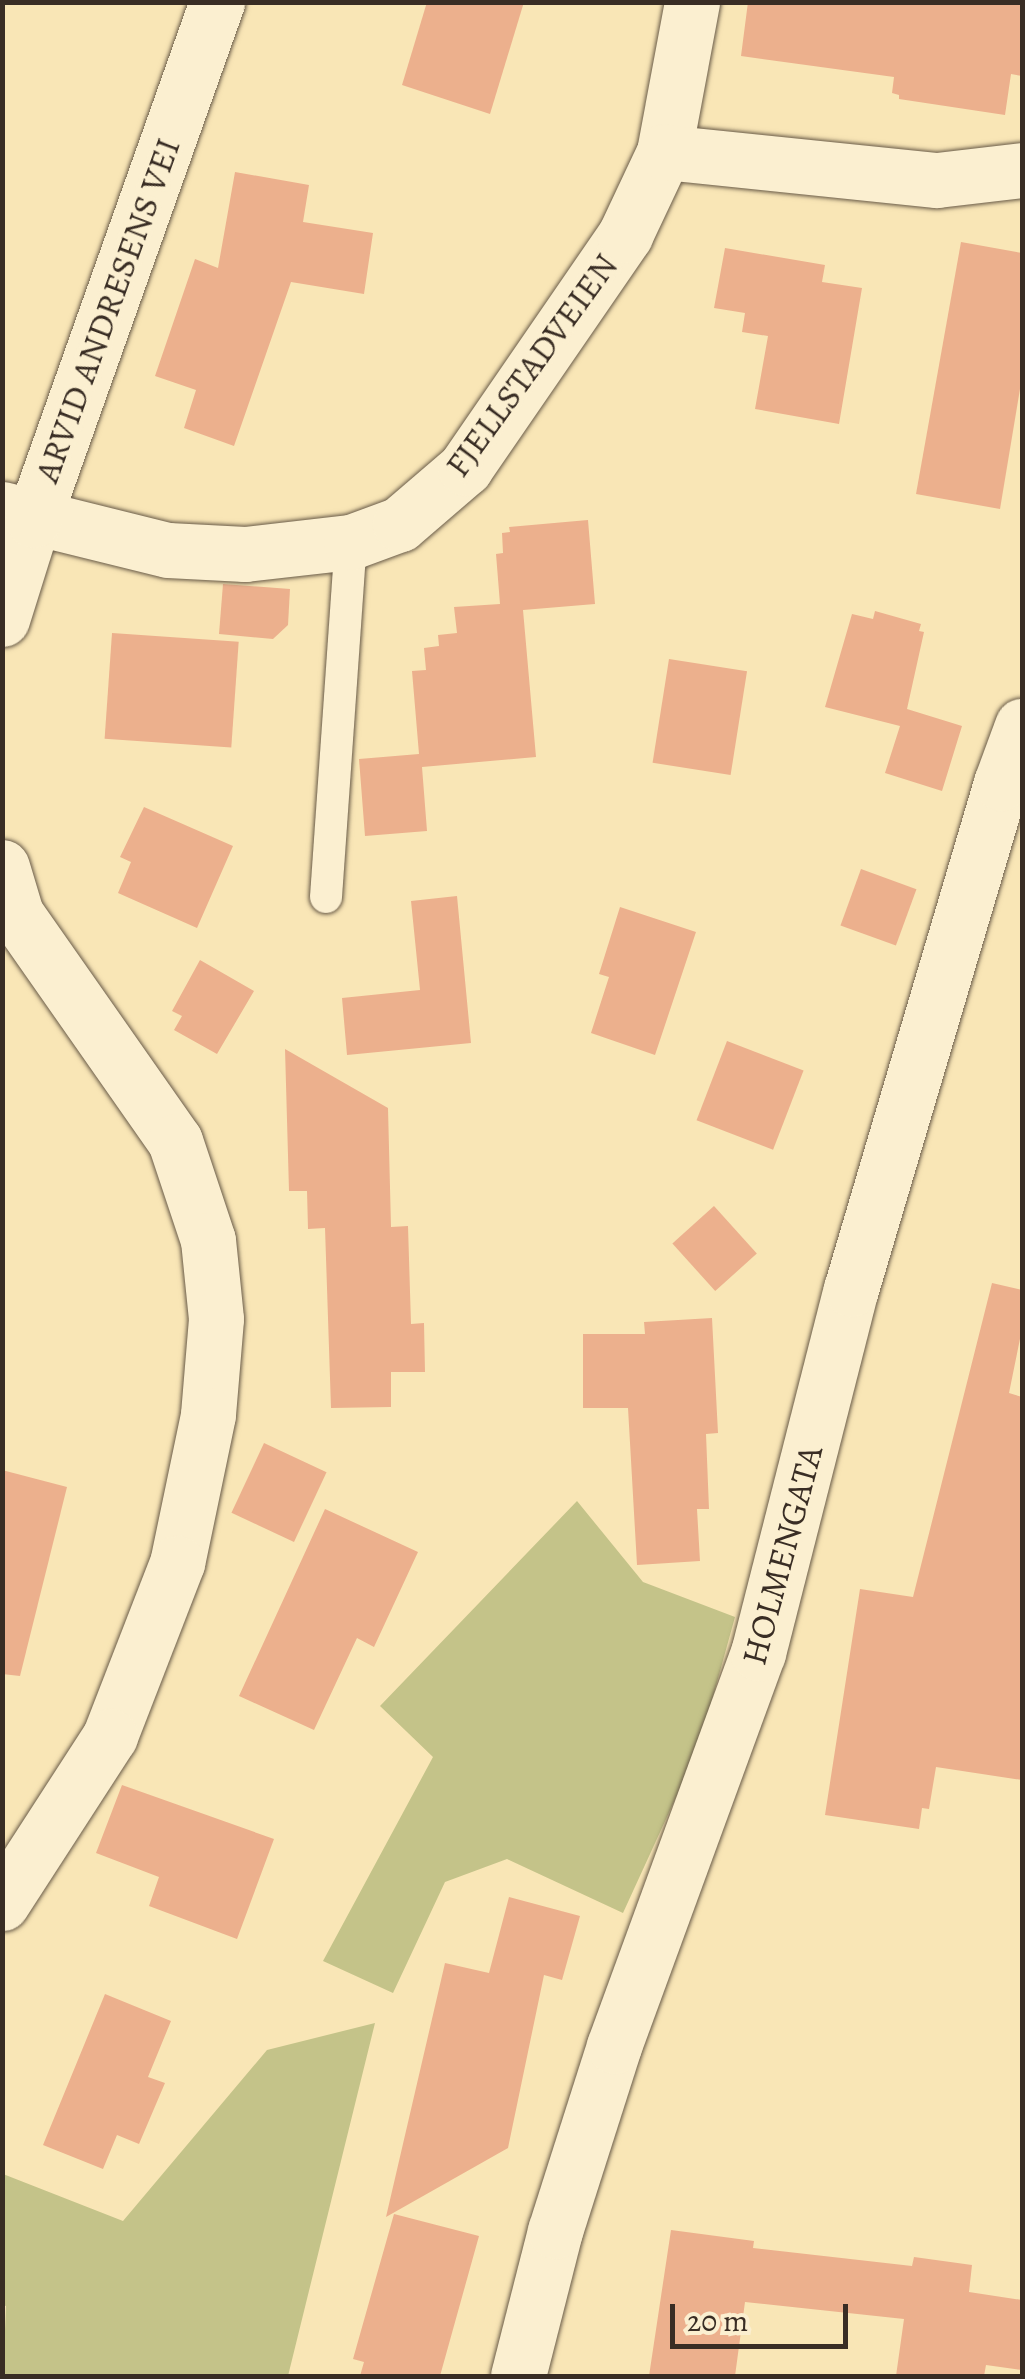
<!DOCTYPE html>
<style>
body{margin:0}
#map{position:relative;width:1025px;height:2379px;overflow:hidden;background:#f9e6b6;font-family:Alegreya,serif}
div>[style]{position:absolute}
.green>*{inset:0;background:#c4c389}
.building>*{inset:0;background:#ecb08d;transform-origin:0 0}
.roads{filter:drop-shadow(0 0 2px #695b48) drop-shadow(0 0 2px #695b48)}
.lane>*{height:32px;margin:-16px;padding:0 16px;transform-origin:16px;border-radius:16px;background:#fbefd0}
.street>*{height:55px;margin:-27.5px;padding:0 27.5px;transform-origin:27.5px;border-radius:27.5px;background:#fbefd0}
span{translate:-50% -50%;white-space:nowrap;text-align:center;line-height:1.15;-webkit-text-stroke:9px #fbefd0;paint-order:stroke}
.street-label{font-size:35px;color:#392d24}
.frame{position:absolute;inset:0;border:5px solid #392d24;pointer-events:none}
.scale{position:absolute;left:670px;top:2304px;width:178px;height:45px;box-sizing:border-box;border:5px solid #392d24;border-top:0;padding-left:12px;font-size:30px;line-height:35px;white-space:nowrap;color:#392d24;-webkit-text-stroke:8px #fbefd0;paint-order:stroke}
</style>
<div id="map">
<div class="green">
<div style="clip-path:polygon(577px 1501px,643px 1582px,735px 1617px,699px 1747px,623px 1913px,507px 1859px,445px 1882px,393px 1993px,323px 1961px,433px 1757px,380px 1706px)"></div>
<div style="clip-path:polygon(375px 2023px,288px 2376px,3px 2376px,6px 2306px,2px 2305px,3px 2174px,123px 2221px,267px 2050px)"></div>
</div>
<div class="building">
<div style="clip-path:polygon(427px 2px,524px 2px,490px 114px,402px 85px)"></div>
<div style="clip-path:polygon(748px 2px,1022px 2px,1022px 76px,1011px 74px,1005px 115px,899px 99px,899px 95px,892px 93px,894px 77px,741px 56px)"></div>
<div style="clip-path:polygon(235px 172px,309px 185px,303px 222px,373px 233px,364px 294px,291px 282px,234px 446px,184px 428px,196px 390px,155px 376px,195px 259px,218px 268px)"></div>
<div style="clip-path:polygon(961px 242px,1022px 253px,1022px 377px,1000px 509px,916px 494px)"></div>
<div style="clip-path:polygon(725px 248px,825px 265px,822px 282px,862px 288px,839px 424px,755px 409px,768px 336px,742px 332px,745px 313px,714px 308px)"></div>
<div style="clip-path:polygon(588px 520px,595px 604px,523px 610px,536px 757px,422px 767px,427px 831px,365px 836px,359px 759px,419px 754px,412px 671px,426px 670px,424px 648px,439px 646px,438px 635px,457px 633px,454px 607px,500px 604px,496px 554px,503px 553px,502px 533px,510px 532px,509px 527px)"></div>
<div style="clip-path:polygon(223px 584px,290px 589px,288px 625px,273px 639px,219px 634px)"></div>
<div style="clip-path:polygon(875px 611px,921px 624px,919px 631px,924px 632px,907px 709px,962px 726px,942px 791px,885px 773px,900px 726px,825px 707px,852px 614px,873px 619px)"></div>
<div style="left:112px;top:633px;width:127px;height:106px;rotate:4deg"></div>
<div style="left:669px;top:659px;width:79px;height:105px;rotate:9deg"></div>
<div style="clip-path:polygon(144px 807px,233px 846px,197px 928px,118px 893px,131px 862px,120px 857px)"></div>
<div style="left:861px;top:869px;width:59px;height:60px;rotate:20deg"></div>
<div style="clip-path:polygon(457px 896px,471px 1043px,347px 1055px,342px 998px,420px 990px,411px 901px)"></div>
<div style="clip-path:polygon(620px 907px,696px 932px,655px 1055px,591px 1033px,609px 977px,599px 974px)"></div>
<div style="clip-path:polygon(200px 960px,254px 991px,217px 1054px,174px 1030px,182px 1016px,172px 1011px)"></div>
<div style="left:727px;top:1041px;width:82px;height:85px;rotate:21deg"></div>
<div style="clip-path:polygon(285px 1049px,388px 1108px,391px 1227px,408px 1226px,411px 1324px,424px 1323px,425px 1372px,391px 1372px,391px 1407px,331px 1408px,325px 1228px,308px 1229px,307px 1191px,289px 1191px)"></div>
<div style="left:714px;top:1206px;width:64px;height:56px;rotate:48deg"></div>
<div style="clip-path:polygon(992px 1283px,1022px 1290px,1022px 1329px,1009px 1393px,1022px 1397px,1022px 1780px,936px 1767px,929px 1809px,922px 1808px,919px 1829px,825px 1815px,860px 1589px,913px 1597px)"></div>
<div style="clip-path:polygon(712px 1318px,718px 1433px,706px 1434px,709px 1509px,697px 1509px,700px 1561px,637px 1565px,628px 1408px,583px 1408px,583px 1334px,645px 1334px,644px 1322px)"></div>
<div style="left:264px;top:1443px;width:69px;height:77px;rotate:25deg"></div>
<div style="clip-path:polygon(2px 1470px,67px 1487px,20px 1676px,2px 1674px)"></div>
<div style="clip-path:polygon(325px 1509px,418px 1552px,374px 1647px,357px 1638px,314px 1730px,239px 1696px)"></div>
<div style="clip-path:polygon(122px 1785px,274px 1839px,237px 1939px,149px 1906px,159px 1877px,96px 1853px)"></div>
<div style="clip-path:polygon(509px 1897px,580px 1916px,562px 1980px,544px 1975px,508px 2148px,386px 2217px,445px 1963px,489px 1973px)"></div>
<div style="clip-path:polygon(105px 1994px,171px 2021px,148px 2077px,165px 2083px,139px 2144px,117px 2135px,103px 2169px,43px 2145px)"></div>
<div style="clip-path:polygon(394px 2214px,479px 2236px,440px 2376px,360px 2376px,364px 2362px,353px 2359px)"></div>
<div style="clip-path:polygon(671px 2230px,754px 2241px,753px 2248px,912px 2266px,914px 2257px,972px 2265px,969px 2292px,1022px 2300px,1022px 2370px,986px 2365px,984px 2376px,896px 2376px,904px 2319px,745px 2302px,735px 2376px,649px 2376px)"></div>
</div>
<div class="roads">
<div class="lane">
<div style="left:326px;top:897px;width:356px;rotate:-86deg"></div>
</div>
<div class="street">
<div style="left:664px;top:152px;width:153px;rotate:-79.4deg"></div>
<div style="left:2px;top:509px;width:171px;rotate:13.9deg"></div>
<div style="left:168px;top:550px;width:77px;rotate:3deg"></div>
<div style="left:245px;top:554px;width:107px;rotate:-6.5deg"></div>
<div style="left:351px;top:542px;width:52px;rotate:-20.2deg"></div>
<div style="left:400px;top:524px;width:86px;rotate:-40.7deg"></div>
<div style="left:465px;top:468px;width:283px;rotate:-55.5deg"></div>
<div style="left:625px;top:235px;width:92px;rotate:-64.8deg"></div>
<div style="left:664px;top:152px;width:274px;rotate:5.9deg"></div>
<div style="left:937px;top:180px;width:86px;rotate:-6.7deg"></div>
<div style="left:2px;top:619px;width:104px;rotate:-72.6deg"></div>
<div style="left:33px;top:520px;width:550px;rotate:-70.44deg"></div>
<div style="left:2px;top:867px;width:49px;rotate:73.4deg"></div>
<div style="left:16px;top:914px;width:277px;rotate:55deg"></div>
<div style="left:175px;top:1141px;width:104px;rotate:71.6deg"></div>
<div style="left:208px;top:1240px;width:79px;rotate:84.2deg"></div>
<div style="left:216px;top:1319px;width:96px;rotate:94.8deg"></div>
<div style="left:208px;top:1415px;width:151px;rotate:101.8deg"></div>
<div style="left:177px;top:1563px;width:186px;rotate:111.2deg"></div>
<div style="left:110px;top:1736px;width:199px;rotate:122.9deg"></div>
<div style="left:518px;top:2376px;width:150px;rotate:-75.7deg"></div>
<div style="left:555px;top:2231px;width:194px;rotate:-72.3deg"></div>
<div style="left:614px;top:2046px;width:419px;rotate:-69.9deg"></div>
<div style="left:758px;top:1653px;width:376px;rotate:-75.7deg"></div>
<div style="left:851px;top:1289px;width:528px;rotate:-73.49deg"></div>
<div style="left:1001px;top:783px;width:61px;rotate:-69.8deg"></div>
</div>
</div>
<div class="street-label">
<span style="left:107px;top:310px;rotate:-70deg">ARVID ANDRESENS VEI</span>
<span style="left:531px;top:365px;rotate:-54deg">FJELLSTADVEIEN</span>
<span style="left:782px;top:1555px;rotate:-75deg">HOLMENGATA</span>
</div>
<div class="frame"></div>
<div class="scale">20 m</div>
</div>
